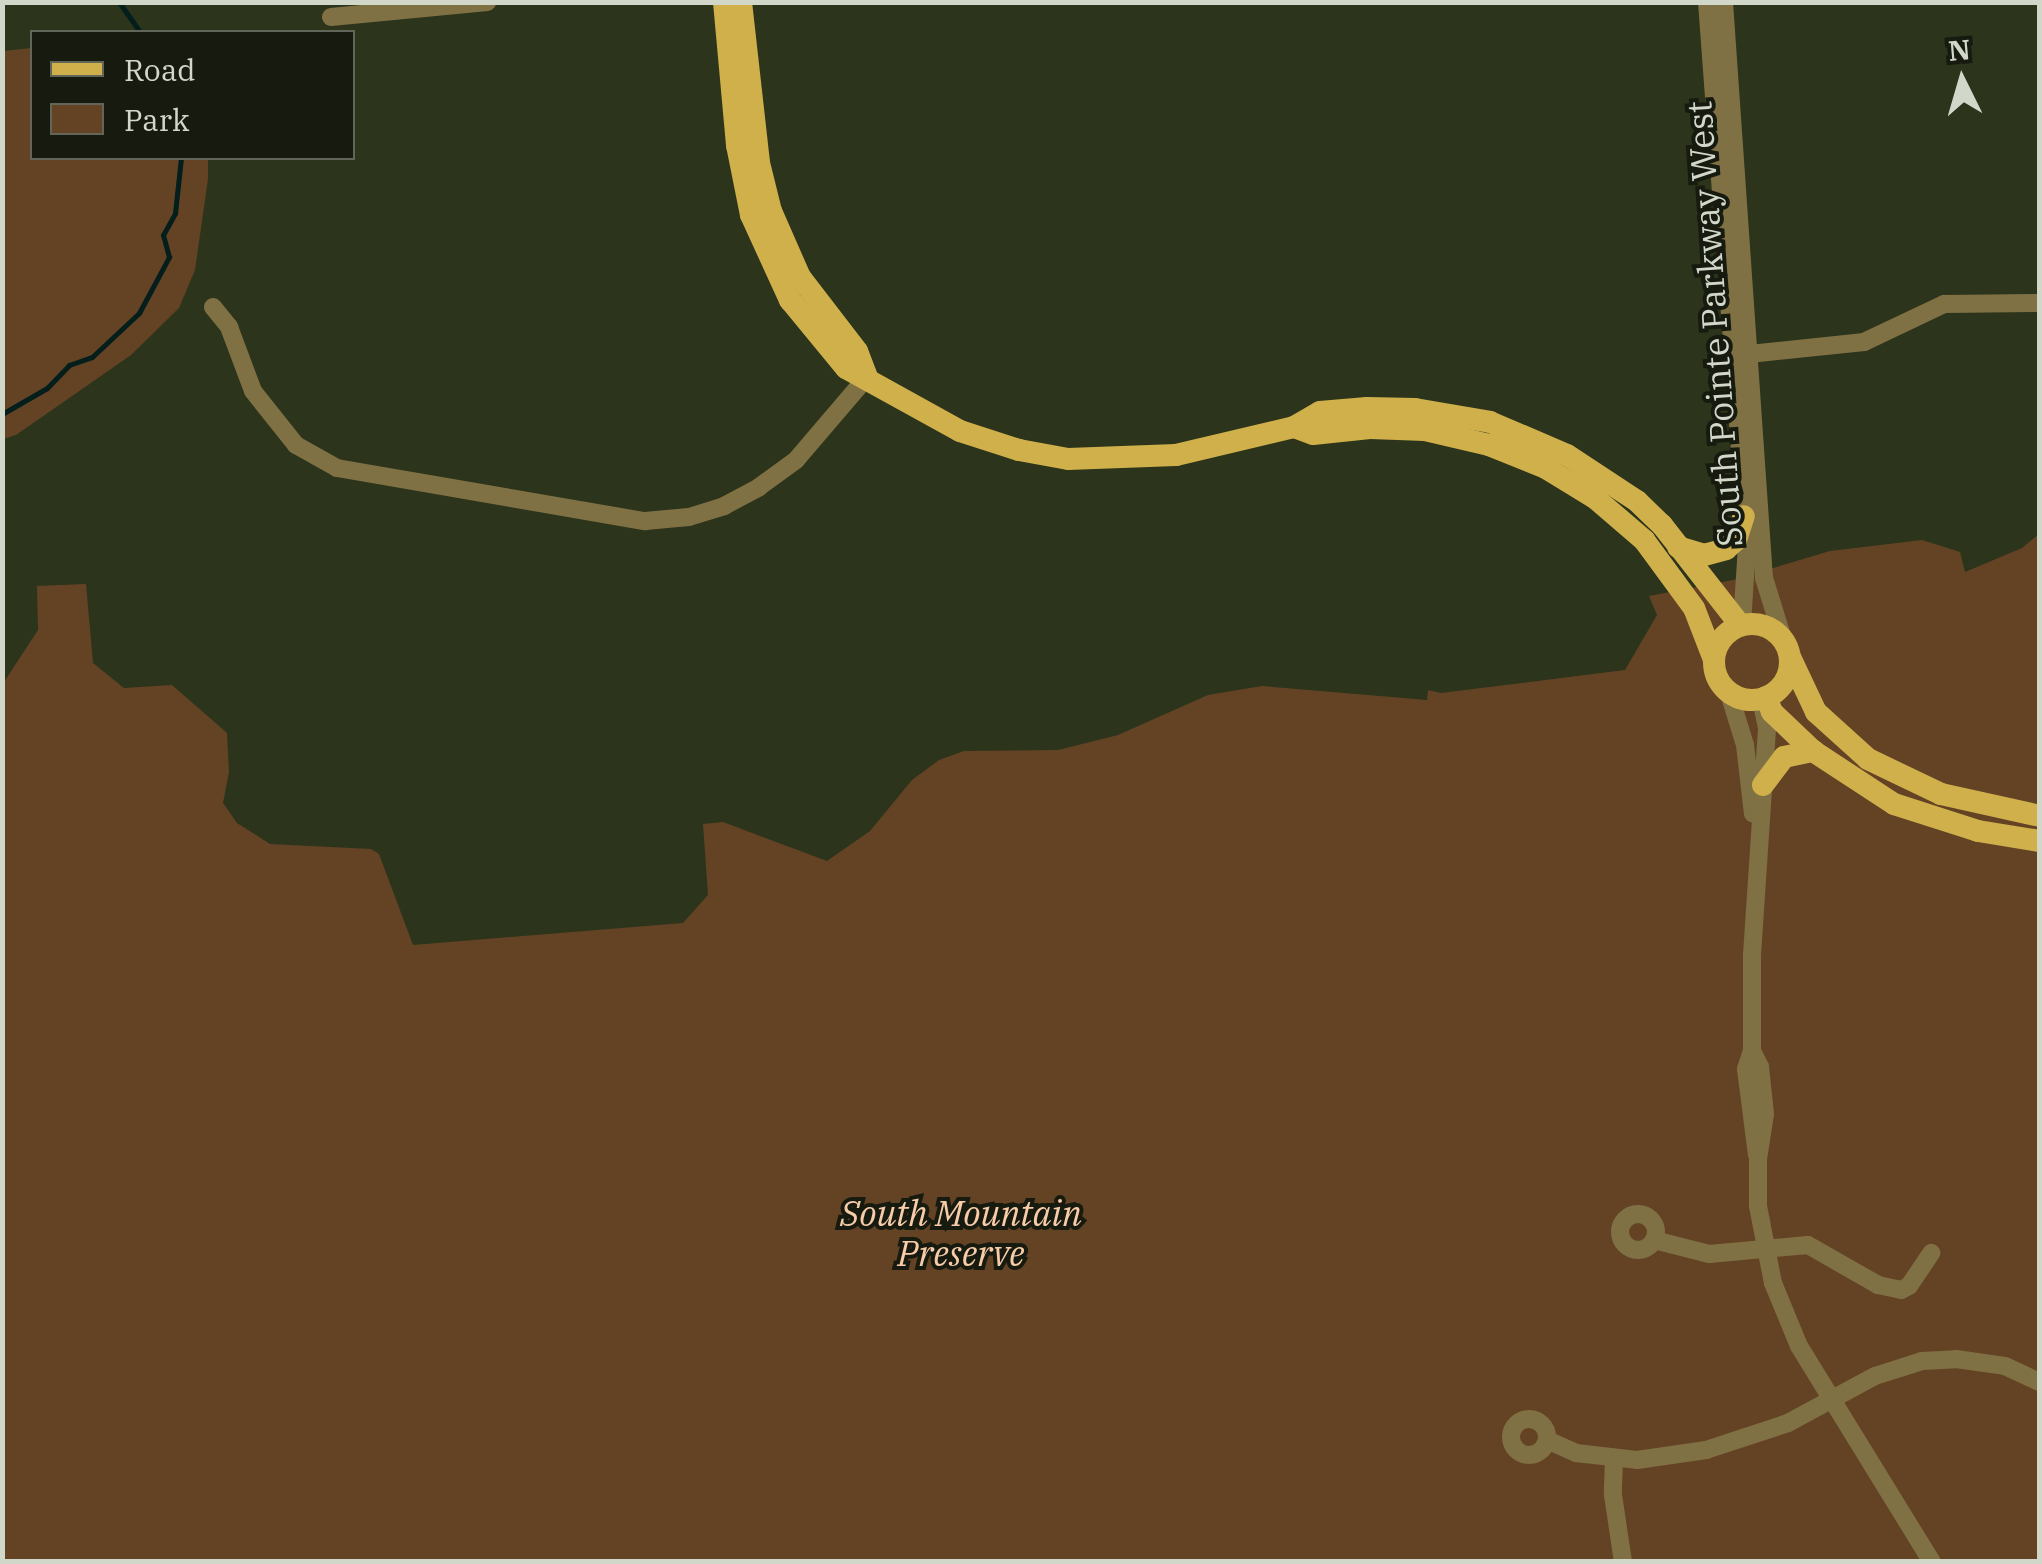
<!DOCTYPE html>
<style>
body{margin:0}
#map{position:relative;width:2042px;height:1564px;overflow:hidden;background:#2c341b;font-family:"IBM Plex Serif",serif}
div>[style]{position:absolute}
.green>*{inset:0;background:#644325}
.stream>*{height:5px;margin:-2.5px;padding:0 2.5px;transform-origin:2.5px;border-radius:2.5px;background:#031e1b}
.minor>*{height:18px;margin:-9px;padding:0 9px;transform-origin:9px;border-radius:9px;background:#807144}
.minor>.ring{margin:-9px;padding:0;box-sizing:content-box;background:none;border:18px solid #807144;border-radius:50%}
.major>*{height:22px;margin:-11px;padding:0 11px;transform-origin:11px;border-radius:11px;background:#d0b04b}
.major>.ring{margin:-11px;padding:0;box-sizing:content-box;background:none;border:22px solid #d0b04b;border-radius:50%}
span{translate:-50% -50%;white-space:nowrap;text-align:center;line-height:1.15;-webkit-text-stroke:8px #161a0f;paint-order:stroke}
.street-label{font-size:35px;color:#d2d8c9}
.park-label{font-size:35px;color:#f8cca8;font-style:italic}
.frame{position:absolute;inset:0;border:5px solid #d2d8c9;pointer-events:none}
.legend{position:absolute;left:30px;top:30px;width:325px;height:130px;box-sizing:border-box;background:#161a0f;border:2px solid #616659;margin:0;padding:12px 18px;list-style:none;font-size:30px;color:#d2d8c9}
.legend li{display:flex;align-items:center;gap:20px;height:50px}
.legend b{width:50px;border:2px solid #616659}
.north{position:absolute;left:1912px;top:30px;width:100px;height:100px;-webkit-text-stroke:8px #161a0f;paint-order:stroke;rotate:355deg;font-size:28px;font-weight:700;line-height:40px;text-align:center;color:#d2d8c9}
.north::after{content:'';display:block;margin:auto;width:35px;height:45px;background:#d2d8c9;clip-path:polygon(50% 0,100% 100%,50% 72%,0 100%)}
</style>
<div id="map">
<div class="green">
<div style="clip-path:polygon(32px 48px,32px 158px,208px 158px,208px 179px,195px 270px,179px 308px,131px 355px,16px 435px,3px 439px,3px 51px)"></div>
<div style="clip-path:polygon(2039px 534px,2039px 1561px,3px 1562px,2px 685px,38px 630px,37px 586px,86px 584px,93px 663px,124px 688px,172px 685px,227px 733px,229px 772px,223px 803px,237px 823px,270px 844px,371px 849px,379px 854px,413px 945px,683px 923px,708px 895px,703px 824px,723px 822px,827px 861px,870px 831px,912px 780px,939px 760px,964px 751px,1058px 750px,1118px 735px,1208px 695px,1262px 686px,1427px 700px,1428px 690px,1441px 693px,1625px 670px,1657px 615px,1649px 596px,1733px 580px,1830px 551px,1922px 540px,1960px 552px,1965px 572px,2022px 548px)"></div>
</div>
<div class="stream">
<div style="left:119px;top:2px;width:37px;rotate:55deg"></div>
<div style="left:2px;top:414px;width:52px;rotate:-30deg"></div>
<div style="left:47px;top:388px;width:32px;rotate:-46deg"></div>
<div style="left:69px;top:365px;width:24px;rotate:-19deg"></div>
<div style="left:92px;top:357px;width:64px;rotate:-43.1deg"></div>
<div style="left:139px;top:313px;width:64px;rotate:-61.8deg"></div>
<div style="left:169px;top:257px;width:23px;rotate:-105deg"></div>
<div style="left:163px;top:235px;width:25px;rotate:-61deg"></div>
<div style="left:175px;top:213px;width:55px;rotate:-83.8deg"></div>
<div style="left:2px;top:455px;width:9px;rotate:90deg"></div>
</div>
<div class="minor">
<div style="left:1707px;top:2px;width:544px;rotate:85.79deg"></div>
<div style="left:1747px;top:545px;width:80px;rotate:93.6deg"></div>
<div style="left:1724px;top:2px;width:577px;rotate:86.03deg"></div>
<div style="left:1764px;top:578px;width:64px;rotate:72.7deg"></div>
<div style="left:331px;top:17px;width:157px;rotate:-5.5deg"></div>
<div style="left:213px;top:307px;width:26px;rotate:51deg"></div>
<div style="left:229px;top:327px;width:68px;rotate:69.4deg"></div>
<div style="left:253px;top:391px;width:69px;rotate:51.5deg"></div>
<div style="left:296px;top:445px;width:47px;rotate:29.3deg"></div>
<div style="left:337px;top:468px;width:313px;rotate:9.8deg"></div>
<div style="left:645px;top:521px;width:44px;rotate:-5.2deg"></div>
<div style="left:689px;top:517px;width:37px;rotate:-17deg"></div>
<div style="left:724px;top:506px;width:40px;rotate:-28deg"></div>
<div style="left:759px;top:487px;width:46px;rotate:-36.1deg"></div>
<div style="left:796px;top:460px;width:109px;rotate:-49.5deg"></div>
<div style="left:1740px;top:355px;width:125px;rotate:-6deg"></div>
<div style="left:1864px;top:342px;width:89px;rotate:-25.4deg"></div>
<div style="left:1944px;top:304px;width:96px;rotate:-0.6deg"></div>
<div style="left:1729px;top:693px;width:54px;rotate:72.9deg"></div>
<div style="left:1745px;top:745px;width:69px;rotate:83.4deg"></div>
<div style="left:1752px;top:1051px;width:18px;rotate:63deg"></div>
<div style="left:1760px;top:1067px;width:47px;rotate:83.9deg"></div>
<div style="left:1765px;top:1114px;width:46px;rotate:98.8deg"></div>
<div style="left:1758px;top:1159px;width:47px;rotate:90deg"></div>
<div style="left:1758px;top:1206px;width:78px;rotate:79deg"></div>
<div style="left:1773px;top:1283px;width:68px;rotate:67.6deg"></div>
<div style="left:1799px;top:1346px;width:254px;rotate:58.4deg"></div>
<div style="left:1757px;top:1155px;width:87px;rotate:-97.3deg"></div>
<div style="left:1746px;top:1069px;width:19px;rotate:-72deg"></div>
<div style="left:1752px;top:1051px;width:96px;rotate:-90deg"></div>
<div style="left:1752px;top:955px;width:227px;rotate:-86.2deg"></div>
<div style="left:1767px;top:728px;width:29px;rotate:-102deg"></div>
<div class="ring" style="left:1620px;top:1214px;width:18px;height:18px"></div>
<div style="left:1654px;top:1240px;width:57px;rotate:14.3deg"></div>
<div style="left:1709px;top:1254px;width:99px;rotate:-5.2deg"></div>
<div style="left:1808px;top:1245px;width:81px;rotate:29.7deg"></div>
<div style="left:1878px;top:1285px;width:24px;rotate:12deg"></div>
<div style="left:1901px;top:1290px;width:9px;rotate:-27deg"></div>
<div style="left:1909px;top:1286px;width:40px;rotate:-56deg"></div>
<div class="ring" style="left:1511px;top:1419px;width:18px;height:18px"></div>
<div style="left:1547px;top:1440px;width:32px;rotate:24deg"></div>
<div style="left:1576px;top:1453px;width:61px;rotate:6.5deg"></div>
<div style="left:1637px;top:1460px;width:70px;rotate:-8.2deg"></div>
<div style="left:1706px;top:1450px;width:86px;rotate:-18.2deg"></div>
<div style="left:1788px;top:1423px;width:99px;rotate:-28.4deg"></div>
<div style="left:1875px;top:1376px;width:49px;rotate:-17.7deg"></div>
<div style="left:1922px;top:1361px;width:34px;rotate:-3deg"></div>
<div style="left:1956px;top:1359px;width:49px;rotate:8.1deg"></div>
<div style="left:2005px;top:1366px;width:38px;rotate:25deg"></div>
<div style="left:1614px;top:1459px;width:36px;rotate:92deg"></div>
<div style="left:1613px;top:1495px;width:68px;rotate:81.5deg"></div>
</div>
<div class="major">
<div style="left:724px;top:2px;width:144px;rotate:84.8deg"></div>
<div style="left:737px;top:145px;width:71px;rotate:78.7deg"></div>
<div style="left:751px;top:215px;width:94px;rotate:65.4deg"></div>
<div style="left:790px;top:300px;width:88px;rotate:50.5deg"></div>
<div style="left:846px;top:368px;width:130px;rotate:28.9deg"></div>
<div style="left:960px;top:431px;width:62px;rotate:17.9deg"></div>
<div style="left:1019px;top:450px;width:50px;rotate:10.4deg"></div>
<div style="left:1068px;top:459px;width:108px;rotate:-2.1deg"></div>
<div style="left:1176px;top:455px;width:121px;rotate:-13.3deg"></div>
<div style="left:1294px;top:427px;width:30px;rotate:-30deg"></div>
<div style="left:1320px;top:412px;width:47px;rotate:-4.9deg"></div>
<div style="left:1367px;top:408px;width:48px;rotate:1.2deg"></div>
<div style="left:1415px;top:409px;width:76px;rotate:9.8deg"></div>
<div style="left:1490px;top:422px;width:84px;rotate:23.2deg"></div>
<div style="left:1567px;top:455px;width:84px;rotate:33.3deg"></div>
<div style="left:1637px;top:501px;width:35px;rotate:44deg"></div>
<div style="left:1662px;top:525px;width:127px;rotate:52deg"></div>
<div style="left:741px;top:2px;width:162px;rotate:83.6deg"></div>
<div style="left:759px;top:163px;width:49px;rotate:76deg"></div>
<div style="left:771px;top:211px;width:72px;rotate:66.3deg"></div>
<div style="left:800px;top:277px;width:93px;rotate:52.4deg"></div>
<div style="left:857px;top:351px;width:28px;rotate:69deg"></div>
<div style="left:1294px;top:427px;width:20px;rotate:20deg"></div>
<div style="left:1313px;top:434px;width:57px;rotate:-6deg"></div>
<div style="left:1370px;top:428px;width:55px;rotate:2.1deg"></div>
<div style="left:1425px;top:430px;width:66px;rotate:13.2deg"></div>
<div style="left:1489px;top:445px;width:61px;rotate:22deg"></div>
<div style="left:1546px;top:468px;width:57px;rotate:31.5deg"></div>
<div style="left:1595px;top:498px;width:65px;rotate:40.6deg"></div>
<div style="left:1644px;top:540px;width:84px;rotate:53.7deg"></div>
<div style="left:1694px;top:608px;width:53px;rotate:68.8deg"></div>
<div style="left:1678px;top:547px;width:27px;rotate:17deg"></div>
<div style="left:1704px;top:555px;width:23px;rotate:-15deg"></div>
<div style="left:1726px;top:549px;width:13px;rotate:-42deg"></div>
<div style="left:1736px;top:540px;width:25px;rotate:-72deg"></div>
<div class="ring" style="left:1714px;top:624px;width:54px;height:54px"></div>
<div style="left:1790px;top:657px;width:61px;rotate:64.7deg"></div>
<div style="left:1816px;top:712px;width:70px;rotate:42.1deg"></div>
<div style="left:1868px;top:759px;width:81px;rotate:25.6deg"></div>
<div style="left:1941px;top:794px;width:101px;rotate:12.5deg"></div>
<div style="left:1766px;top:697px;width:16px;rotate:68deg"></div>
<div style="left:1772px;top:712px;width:57px;rotate:43.6deg"></div>
<div style="left:1813px;top:751px;width:97px;rotate:33.2deg"></div>
<div style="left:1894px;top:804px;width:88px;rotate:17.8deg"></div>
<div style="left:1978px;top:831px;width:63px;rotate:9.2deg"></div>
<div style="left:1763px;top:785px;width:35px;rotate:-53deg"></div>
<div style="left:1784px;top:757px;width:30px;rotate:-12deg"></div>
</div>
<div class="street-label">
<span style="left:1714px;top:324px;rotate:-94deg">South Pointe Parkway West</span>
</div>
<div class="park-label">
<span style="left:961px;top:1233px">South Mountain<br>Preserve</span>
</div>
<div class="frame"></div>
<ul class="legend">
<li><b style="height:12px;background:#d0b04b"></b>Road</li>
<li><b style="height:28px;background:#644325"></b>Park</li>
</ul>
<div class="north">N</div>
</div>
